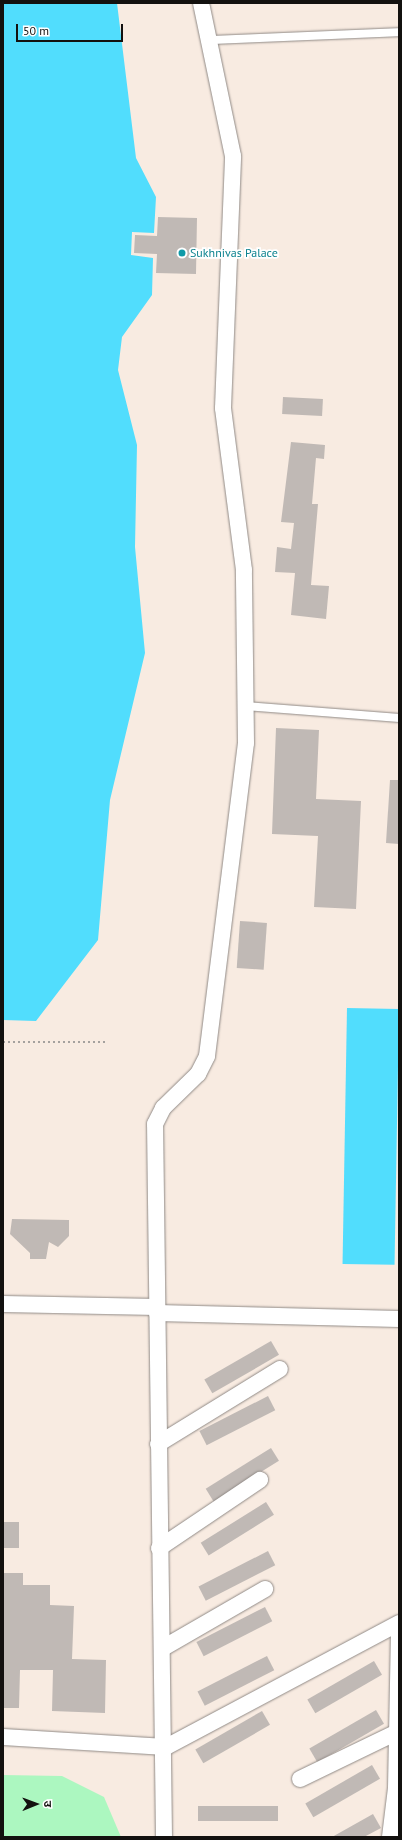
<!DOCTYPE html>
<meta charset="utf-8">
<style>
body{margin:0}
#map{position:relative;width:402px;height:1840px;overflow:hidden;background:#fef9f5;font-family:"PT Sans","Noto Sans Devanagari",sans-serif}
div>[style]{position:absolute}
.built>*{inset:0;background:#f8ebe1;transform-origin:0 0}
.green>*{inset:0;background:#acf7c0}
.water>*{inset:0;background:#51ddfd;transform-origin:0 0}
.building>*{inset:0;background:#c0b9b5;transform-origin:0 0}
.path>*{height:2.5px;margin-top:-1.25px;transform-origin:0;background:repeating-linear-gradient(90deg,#a5a19e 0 2px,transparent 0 5px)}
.roads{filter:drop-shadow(0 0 1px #908a86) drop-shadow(0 0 1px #908a86)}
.lane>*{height:8px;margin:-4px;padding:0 4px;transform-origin:4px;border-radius:4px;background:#fff}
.street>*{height:16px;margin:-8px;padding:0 8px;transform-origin:8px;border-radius:8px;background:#fff}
.dots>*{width:11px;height:11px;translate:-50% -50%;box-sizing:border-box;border:2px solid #fff;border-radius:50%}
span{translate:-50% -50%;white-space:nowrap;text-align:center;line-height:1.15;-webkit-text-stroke:3.5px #fff;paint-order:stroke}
.culture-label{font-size:12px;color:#0d838f}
.left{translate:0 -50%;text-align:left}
.frame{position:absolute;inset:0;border:4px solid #13110f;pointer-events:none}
.north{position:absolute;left:16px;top:1784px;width:40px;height:40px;-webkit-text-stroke:3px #fff;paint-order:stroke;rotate:89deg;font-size:11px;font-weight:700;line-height:16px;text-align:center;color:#13110f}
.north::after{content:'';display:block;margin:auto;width:14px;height:18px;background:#13110f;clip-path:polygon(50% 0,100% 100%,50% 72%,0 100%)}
.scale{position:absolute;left:16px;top:24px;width:107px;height:18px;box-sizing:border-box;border:2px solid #13110f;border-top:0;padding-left:5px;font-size:12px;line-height:14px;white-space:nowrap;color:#13110f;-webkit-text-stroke:3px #fff;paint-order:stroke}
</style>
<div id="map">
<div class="built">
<div style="left:3px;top:3px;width:396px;height:1834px"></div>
</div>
<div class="green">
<div style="clip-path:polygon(3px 1775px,62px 1776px,104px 1797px,121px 1837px,3px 1837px)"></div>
</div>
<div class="water">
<div style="clip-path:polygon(3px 3px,117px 3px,136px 158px,156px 197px,154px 233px,132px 232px,131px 255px,153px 258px,152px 295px,122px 337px,118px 370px,137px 445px,135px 547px,145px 653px,110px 800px,98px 940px,36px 1021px,3px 1020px)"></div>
<div style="left:347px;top:1008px;width:52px;height:256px;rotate:1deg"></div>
</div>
<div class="building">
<div style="clip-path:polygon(158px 217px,197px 218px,196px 274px,156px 273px,157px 254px,134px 253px,135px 235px,157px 236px)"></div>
<div style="left:283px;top:397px;width:40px;height:17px;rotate:3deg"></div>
<div style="clip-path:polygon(291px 442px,325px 445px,324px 459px,316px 458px,312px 504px,318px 504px,311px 585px,329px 586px,326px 619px,291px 615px,295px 573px,275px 572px,277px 547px,291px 549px,294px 523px,281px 522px)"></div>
<div style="clip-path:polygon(276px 728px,319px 730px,316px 799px,361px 801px,356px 909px,314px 907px,318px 836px,272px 834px)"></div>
<div style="clip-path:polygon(390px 780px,399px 780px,399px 844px,386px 843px)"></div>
<div style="left:240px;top:921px;width:27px;height:47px;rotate:4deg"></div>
<div style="clip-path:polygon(12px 1219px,69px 1220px,69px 1236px,58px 1247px,49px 1242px,46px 1259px,30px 1259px,30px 1253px,10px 1234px)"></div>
<div style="left:271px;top:1341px;width:16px;height:77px;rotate:60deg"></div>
<div style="left:268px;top:1396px;width:16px;height:77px;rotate:63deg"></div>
<div style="left:271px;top:1448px;width:15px;height:77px;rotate:58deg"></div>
<div style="left:266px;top:1502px;width:15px;height:77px;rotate:58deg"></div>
<div style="left:3px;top:1522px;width:16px;height:26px"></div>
<div style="left:268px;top:1551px;width:16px;height:78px;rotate:63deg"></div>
<div style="clip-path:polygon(3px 1573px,23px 1573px,23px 1585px,50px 1585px,50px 1605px,74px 1606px,72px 1659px,106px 1660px,105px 1713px,52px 1711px,53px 1670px,20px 1670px,19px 1708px,3px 1708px)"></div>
<div style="left:265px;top:1607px;width:16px;height:77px;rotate:63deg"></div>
<div style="left:267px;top:1656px;width:16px;height:78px;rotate:63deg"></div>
<div style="left:374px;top:1661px;width:16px;height:77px;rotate:60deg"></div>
<div style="left:376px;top:1710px;width:16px;height:77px;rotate:60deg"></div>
<div style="left:262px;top:1711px;width:16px;height:77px;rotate:60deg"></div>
<div style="left:372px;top:1765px;width:16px;height:77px;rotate:60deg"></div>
<div style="left:198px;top:1806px;width:80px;height:15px"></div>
<div style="clip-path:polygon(373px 1814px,381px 1828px,364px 1837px,332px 1837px)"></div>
</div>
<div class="path">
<div style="left:3px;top:1042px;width:102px"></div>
</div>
<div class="roads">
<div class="lane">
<div style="left:210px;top:40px;width:189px;rotate:-2.4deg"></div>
<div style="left:246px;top:706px;width:153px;rotate:4.5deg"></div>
</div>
<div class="street">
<div style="left:3px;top:1304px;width:154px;rotate:1.1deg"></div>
<div style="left:157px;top:1313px;width:242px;rotate:1.4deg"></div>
<div style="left:158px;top:1444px;width:143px;rotate:-31.6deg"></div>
<div style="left:159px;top:1548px;width:122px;rotate:-34deg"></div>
<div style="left:163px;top:1648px;width:118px;rotate:-30deg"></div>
<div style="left:3px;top:1737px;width:163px;rotate:3.5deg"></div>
<div style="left:166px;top:1747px;width:264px;rotate:-28deg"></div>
<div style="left:300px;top:1779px;width:106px;rotate:-25.8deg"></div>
<div style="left:164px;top:1837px;width:713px;rotate:-90.72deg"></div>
<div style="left:155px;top:1124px;width:18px;rotate:-63deg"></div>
<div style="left:163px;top:1108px;width:49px;rotate:-44.2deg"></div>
<div style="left:198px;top:1074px;width:20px;rotate:-63deg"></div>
<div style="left:207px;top:1056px;width:315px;rotate:-82.9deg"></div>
<div style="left:246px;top:743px;width:173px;rotate:-90.7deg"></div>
<div style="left:244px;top:570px;width:163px;rotate:-97.4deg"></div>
<div style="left:223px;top:408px;width:252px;rotate:-87.7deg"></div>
<div style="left:233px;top:156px;width:156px;rotate:-101.8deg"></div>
<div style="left:390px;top:1837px;width:49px;rotate:-83deg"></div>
<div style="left:396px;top:1788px;width:152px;rotate:-88.9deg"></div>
</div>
</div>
<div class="dots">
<div style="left:182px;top:253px;background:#0f9aa8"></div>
</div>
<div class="culture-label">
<span class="left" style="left:190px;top:253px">Sukhnivas Palace</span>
</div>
<div class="frame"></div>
<div class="north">उ</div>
<div class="scale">50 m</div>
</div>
